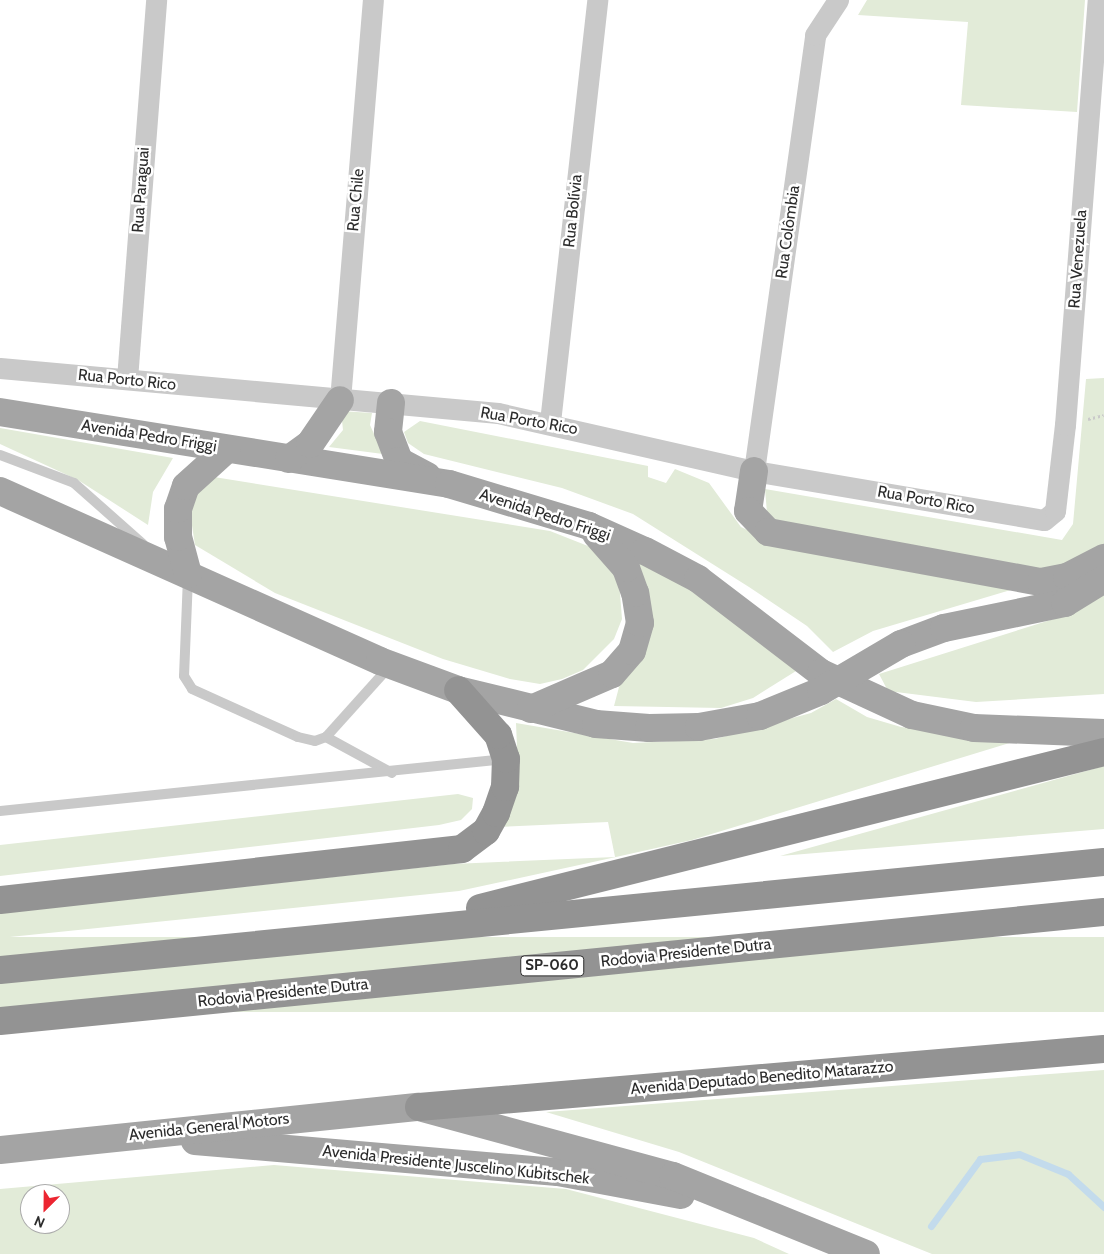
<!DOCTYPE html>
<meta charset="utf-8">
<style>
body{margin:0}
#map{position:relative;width:1104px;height:1254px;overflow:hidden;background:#fff;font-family:Cabin,sans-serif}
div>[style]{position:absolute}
.green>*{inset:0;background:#e2ebd8;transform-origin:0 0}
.stream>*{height:7px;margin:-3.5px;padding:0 3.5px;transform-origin:3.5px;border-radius:3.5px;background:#c3dbec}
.path>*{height:3px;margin-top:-1.5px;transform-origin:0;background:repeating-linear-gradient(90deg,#c9c9c9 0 2.5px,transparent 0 5px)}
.lane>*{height:10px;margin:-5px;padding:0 5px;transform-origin:5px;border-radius:5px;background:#c9c9c9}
.street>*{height:21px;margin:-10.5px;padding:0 10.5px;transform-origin:10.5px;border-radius:10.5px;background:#c9c9c9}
.primary>*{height:28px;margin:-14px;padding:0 14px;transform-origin:14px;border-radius:14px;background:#a4a4a4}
.highway>*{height:28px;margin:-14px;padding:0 14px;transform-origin:14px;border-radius:14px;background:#939393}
.primary-bridge>*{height:28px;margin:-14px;padding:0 14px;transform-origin:14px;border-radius:14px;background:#a4a4a4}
span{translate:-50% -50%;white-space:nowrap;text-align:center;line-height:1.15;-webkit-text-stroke:5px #fff;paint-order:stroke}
.shield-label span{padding:1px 4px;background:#fff;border:1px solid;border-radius:4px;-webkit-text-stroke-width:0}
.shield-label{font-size:15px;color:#2c2c2c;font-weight:700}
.street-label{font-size:16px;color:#2c2c2c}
.north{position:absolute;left:20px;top:1184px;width:50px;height:50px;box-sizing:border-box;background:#fff;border:1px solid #ababab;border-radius:50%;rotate:203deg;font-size:14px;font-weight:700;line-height:20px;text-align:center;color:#2c2c2c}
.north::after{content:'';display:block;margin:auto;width:18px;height:22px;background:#ec2531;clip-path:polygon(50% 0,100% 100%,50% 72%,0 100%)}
</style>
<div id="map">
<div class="green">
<div style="clip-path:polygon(867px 0,1085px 0,1077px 112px,961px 105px,968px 22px,858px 15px)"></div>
<div style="clip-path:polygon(1104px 378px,1104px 555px,1055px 572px,780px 525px,767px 513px,765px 489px,1062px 540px,1073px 524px,1086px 379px)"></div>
<div style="clip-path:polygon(341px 411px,372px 413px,370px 425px,383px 454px,329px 447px,343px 430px)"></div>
<div style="clip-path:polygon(420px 421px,648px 466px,648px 477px,666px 483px,675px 469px,709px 483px,741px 527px,762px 537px,861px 563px,950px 573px,1014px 589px,873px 631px,833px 652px,807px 626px,749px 587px,633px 514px,562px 488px,424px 454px,408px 443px,404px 432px)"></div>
<div style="clip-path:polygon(0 428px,173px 458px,153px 492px,148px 525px,78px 480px,0 444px)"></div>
<div style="clip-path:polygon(214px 477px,550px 531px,593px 548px,619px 581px,622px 619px,614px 639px,583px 670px,562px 679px,540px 684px,510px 679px,443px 659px,275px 593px,195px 545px,189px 506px,199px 485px)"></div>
<div style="clip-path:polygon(631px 551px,804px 666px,753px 698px,721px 708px,614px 706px,646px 585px)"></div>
<div style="clip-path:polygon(1104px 594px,1104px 694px,976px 702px,888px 691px,879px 674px,1060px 617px)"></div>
<div style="clip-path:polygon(836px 699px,867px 717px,901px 727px,1016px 741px,692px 840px,616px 857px,459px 891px,0 938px,0 913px,453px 864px,615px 857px,608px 822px,497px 827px,518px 771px,516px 723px,633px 743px,715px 739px,811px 713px)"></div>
<div style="clip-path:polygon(1104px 766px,1104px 829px,780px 856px)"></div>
<div style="clip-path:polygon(458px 794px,473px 798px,472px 809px,461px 820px,439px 825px,0 876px,0 845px)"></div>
<div style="left:1104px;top:937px;width:75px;height:1109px;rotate:90deg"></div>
<div style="clip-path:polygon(1104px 1070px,1104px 1254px,932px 1254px,679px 1152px,546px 1112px)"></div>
<div style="clip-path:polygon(evenodd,274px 1165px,566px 1189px,754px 1238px,789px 1254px,0 1254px,0 1189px,274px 1165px,30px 1194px,60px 1194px,60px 1224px,30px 1224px,30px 1194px)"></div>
</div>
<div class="stream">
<div style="left:931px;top:1226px;width:83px;rotate:-53.8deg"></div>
<div style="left:980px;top:1159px;width:39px;rotate:-7deg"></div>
<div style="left:1019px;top:1154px;width:53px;rotate:22.2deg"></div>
<div style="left:1068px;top:1174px;width:49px;rotate:42.5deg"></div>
</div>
<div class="path">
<div style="left:1088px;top:419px;width:16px;rotate:-14deg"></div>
</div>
<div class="lane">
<div style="left:0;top:455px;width:79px;rotate:20.7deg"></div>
<div style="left:74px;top:483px;width:92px;rotate:41.5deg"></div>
<div style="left:188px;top:577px;width:99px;rotate:92.3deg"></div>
<div style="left:184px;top:676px;width:15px;rotate:58deg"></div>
<div style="left:192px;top:689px;width:116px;rotate:24.4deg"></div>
<div style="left:298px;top:737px;width:17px;rotate:13deg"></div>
<div style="left:315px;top:741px;width:12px;rotate:-20deg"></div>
<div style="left:326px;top:737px;width:96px;rotate:-48deg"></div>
<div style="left:326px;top:737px;width:75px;rotate:28.6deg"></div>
<div style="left:0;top:811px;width:508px;rotate:-5.88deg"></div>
</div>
<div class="street">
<div style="left:0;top:368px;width:500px;rotate:5.16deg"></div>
<div style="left:498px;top:413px;width:262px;rotate:12.8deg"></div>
<div style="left:754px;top:471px;width:294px;rotate:9.6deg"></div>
<div style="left:1044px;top:520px;width:14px;rotate:-39deg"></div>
<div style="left:1055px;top:511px;width:87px;rotate:-83.4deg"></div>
<div style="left:1065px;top:425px;width:426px;rotate:-85.6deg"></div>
<div style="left:127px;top:379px;width:380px;rotate:-85.6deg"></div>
<div style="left:340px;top:400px;width:401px;rotate:-85.3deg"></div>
<div style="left:550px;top:422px;width:425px;rotate:-83.6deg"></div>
<div style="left:754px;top:471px;width:440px;rotate:-82deg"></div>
<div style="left:815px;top:35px;width:42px;rotate:-56.7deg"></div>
</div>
<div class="primary">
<div style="left:391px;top:403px;width:29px;rotate:96deg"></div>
<div style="left:388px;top:432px;width:31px;rotate:69deg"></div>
<div style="left:399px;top:461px;width:32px;rotate:28deg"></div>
<div style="left:0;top:412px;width:455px;rotate:9.1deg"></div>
<div style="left:449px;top:484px;width:146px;rotate:16.7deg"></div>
<div style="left:589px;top:526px;width:61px;rotate:24.1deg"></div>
<div style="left:645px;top:551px;width:60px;rotate:27.8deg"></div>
<div style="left:698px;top:579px;width:155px;rotate:37.4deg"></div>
<div style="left:821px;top:673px;width:100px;rotate:24.8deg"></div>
<div style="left:912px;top:715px;width:63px;rotate:11.8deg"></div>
<div style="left:974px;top:728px;width:130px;rotate:2.2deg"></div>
<div style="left:289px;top:459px;width:26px;rotate:-36deg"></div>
<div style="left:310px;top:444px;width:53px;rotate:-55.7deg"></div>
<div style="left:754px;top:471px;width:40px;rotate:98.5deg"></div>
<div style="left:748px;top:511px;width:29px;rotate:46deg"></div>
<div style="left:768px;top:532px;width:278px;rotate:10.4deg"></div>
<div style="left:1041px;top:582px;width:26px;rotate:-11deg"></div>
<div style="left:1067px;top:577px;width:42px;rotate:-27.2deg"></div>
<div style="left:0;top:491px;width:416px;rotate:24.1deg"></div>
<div style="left:380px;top:661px;width:83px;rotate:20.4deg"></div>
<div style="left:458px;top:690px;width:142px;rotate:13.8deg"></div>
<div style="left:596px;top:724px;width:53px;rotate:4.3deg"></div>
<div style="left:649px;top:728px;width:50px;rotate:-1.1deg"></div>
<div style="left:699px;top:727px;width:62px;rotate:-10.2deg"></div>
<div style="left:188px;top:574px;width:38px;rotate:-105deg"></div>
<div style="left:178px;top:537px;width:28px;rotate:-90deg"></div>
<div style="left:178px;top:509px;width:24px;rotate:-71deg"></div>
<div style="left:186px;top:486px;width:55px;rotate:-42.1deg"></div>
<div style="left:901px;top:644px;width:46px;rotate:-20.4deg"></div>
<div style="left:944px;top:628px;width:124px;rotate:-11.7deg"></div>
<div style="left:1065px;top:603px;width:46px;rotate:-31.6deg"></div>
<div style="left:531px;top:709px;width:88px;rotate:-23.4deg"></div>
<div style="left:612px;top:674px;width:30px;rotate:-49deg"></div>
<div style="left:632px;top:651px;width:29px;rotate:-74deg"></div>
<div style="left:640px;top:623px;width:30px;rotate:-99deg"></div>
<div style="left:635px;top:593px;width:27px;rotate:-110deg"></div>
<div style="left:626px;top:568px;width:45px;rotate:-131.4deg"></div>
<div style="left:195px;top:1141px;width:364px;rotate:4.9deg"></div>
<div style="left:558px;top:1172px;width:125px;rotate:10.6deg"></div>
<div style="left:0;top:1150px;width:421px;rotate:-5.9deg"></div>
<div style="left:419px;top:1107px;width:263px;rotate:15.2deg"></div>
<div style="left:673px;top:1176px;width:208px;rotate:22deg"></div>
</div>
<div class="highway">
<div style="left:0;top:900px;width:465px;rotate:-6.3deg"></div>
<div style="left:462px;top:849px;width:30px;rotate:-37deg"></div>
<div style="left:486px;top:831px;width:21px;rotate:-61deg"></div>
<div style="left:496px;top:813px;width:28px;rotate:-71deg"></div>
<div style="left:505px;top:787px;width:28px;rotate:-88deg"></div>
<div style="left:506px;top:759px;width:25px;rotate:-108deg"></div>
<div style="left:498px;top:735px;width:60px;rotate:-131.6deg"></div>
<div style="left:480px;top:908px;width:643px;rotate:-14.04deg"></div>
<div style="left:0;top:970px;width:1109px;rotate:-5.59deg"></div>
<div style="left:0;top:1021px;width:1109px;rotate:-5.64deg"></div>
<div style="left:419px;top:1107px;width:687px;rotate:-4.84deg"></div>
</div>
<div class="primary-bridge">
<div style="left:760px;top:716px;width:66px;rotate:-22.3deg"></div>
<div style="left:821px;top:691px;width:93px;rotate:-30.4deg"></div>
</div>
<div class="shield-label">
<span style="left:552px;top:966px">SP-060</span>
</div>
<div class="street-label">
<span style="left:141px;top:190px;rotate:-86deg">Rua Paraguai</span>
<span style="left:356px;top:200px;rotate:-85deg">Rua Chile</span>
<span style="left:573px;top:211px;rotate:-84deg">Rua Bolívia</span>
<span style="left:788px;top:232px;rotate:-82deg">Rua Colômbia</span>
<span style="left:1078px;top:259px;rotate:-86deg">Rua Venezuela</span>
<span style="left:127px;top:380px;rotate:6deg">Rua Porto Rico</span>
<span style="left:529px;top:421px;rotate:10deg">Rua Porto Rico</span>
<span style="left:149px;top:436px;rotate:9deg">Avenida Pedro Friggi</span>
<span style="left:926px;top:500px;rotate:10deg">Rua Porto Rico</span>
<span style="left:545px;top:515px;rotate:18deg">Avenida Pedro Friggi</span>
<span style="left:686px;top:953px;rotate:-6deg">Rodovia Presidente Dutra</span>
<span style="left:283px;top:993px;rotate:-6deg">Rodovia Presidente Dutra</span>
<span style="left:762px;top:1078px;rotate:-5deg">Avenida Deputado Benedito Matarazzo</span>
<span style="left:209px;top:1127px;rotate:-6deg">Avenida General Motors</span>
<span style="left:456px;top:1165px;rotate:6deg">Avenida Presidente Juscelino Kubitschek</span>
</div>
<div class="north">N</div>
</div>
